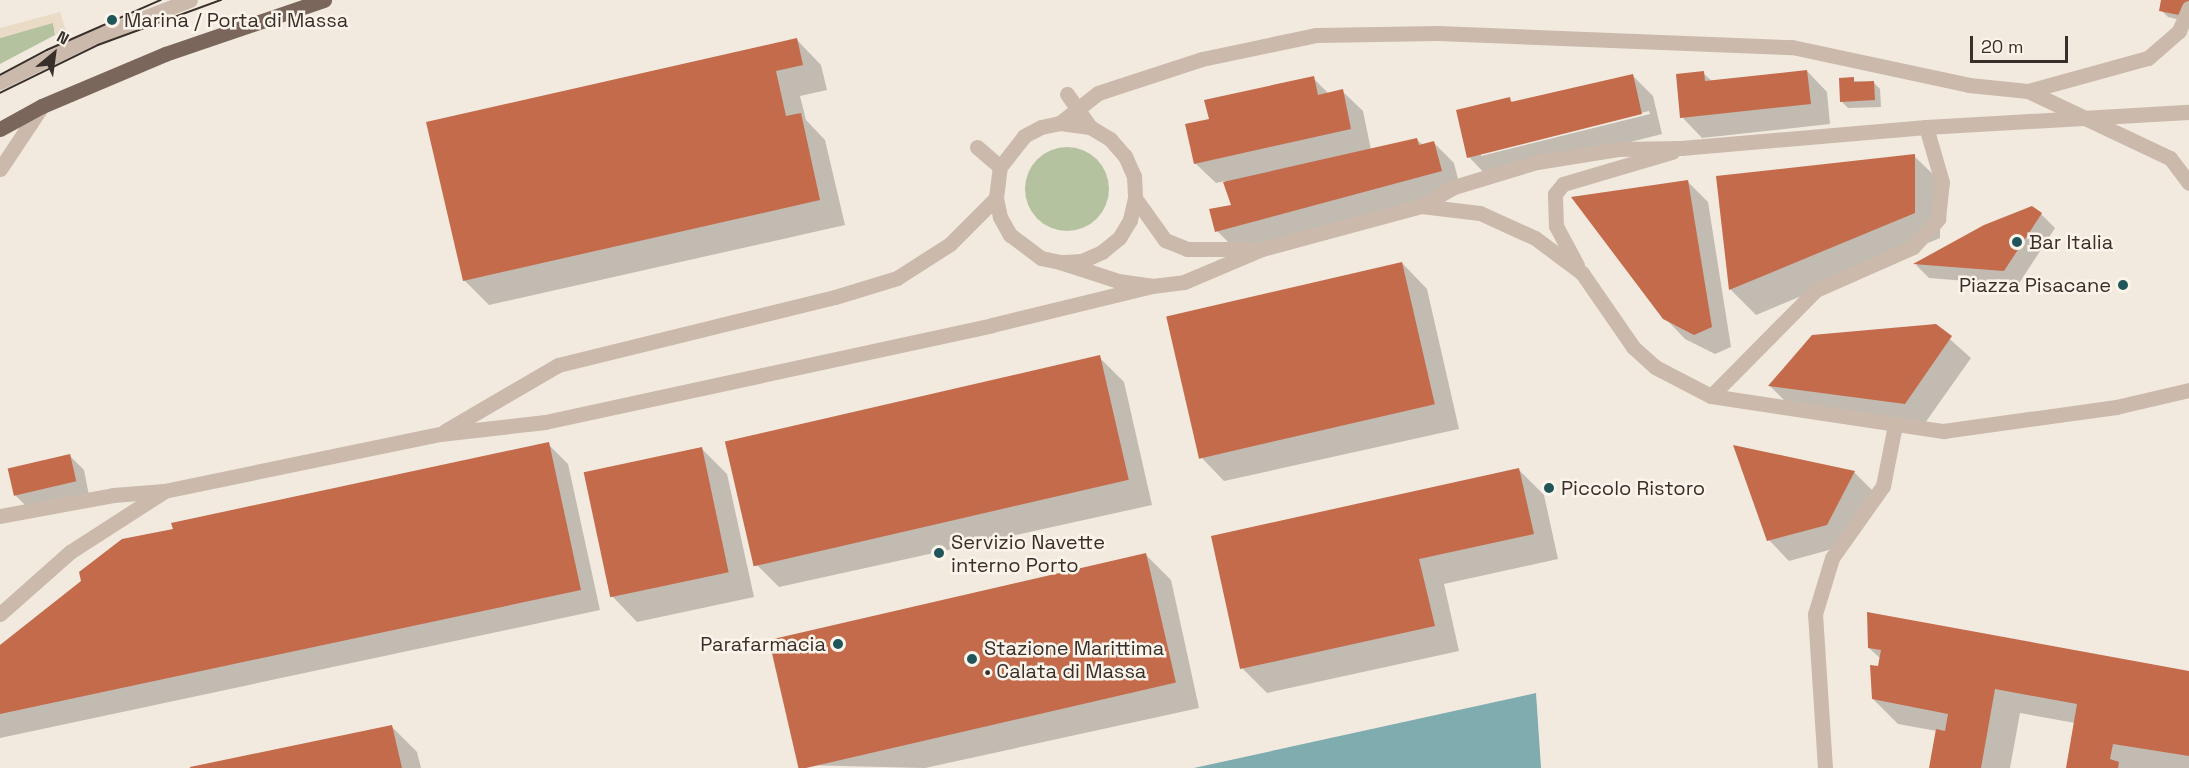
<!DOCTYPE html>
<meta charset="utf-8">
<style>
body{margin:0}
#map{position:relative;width:2189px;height:768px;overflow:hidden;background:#f2eadf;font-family:"Space Grotesk",sans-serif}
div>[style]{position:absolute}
.green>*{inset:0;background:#b5c29f}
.round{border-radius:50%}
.plaza>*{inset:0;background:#eadbc6}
.water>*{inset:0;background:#7eacaf}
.shadow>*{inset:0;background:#0003}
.building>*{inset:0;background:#c46b4c;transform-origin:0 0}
.minor>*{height:15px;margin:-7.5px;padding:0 7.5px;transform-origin:7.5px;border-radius:7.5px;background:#cbbaab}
.major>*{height:15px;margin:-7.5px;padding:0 7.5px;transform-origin:7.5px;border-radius:7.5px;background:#7a665b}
.tram>*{height:1.5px;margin:-0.75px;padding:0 0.75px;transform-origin:0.75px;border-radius:0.75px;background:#392f2a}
.dots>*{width:16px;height:16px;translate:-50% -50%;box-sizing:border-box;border:3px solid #faf4eb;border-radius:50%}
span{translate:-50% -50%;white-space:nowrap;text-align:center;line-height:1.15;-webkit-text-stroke:5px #faf4eb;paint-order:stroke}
.poi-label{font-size:20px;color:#392f2a}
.left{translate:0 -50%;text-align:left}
.right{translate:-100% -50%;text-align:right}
.north{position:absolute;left:24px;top:24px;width:60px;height:60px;-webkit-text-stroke:4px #faf4eb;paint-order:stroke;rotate:29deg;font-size:16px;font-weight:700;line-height:24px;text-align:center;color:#392f2a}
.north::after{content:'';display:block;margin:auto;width:21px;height:27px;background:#392f2a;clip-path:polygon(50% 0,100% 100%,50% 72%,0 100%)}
.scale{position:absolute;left:1970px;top:36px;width:98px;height:27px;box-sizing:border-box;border:3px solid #392f2a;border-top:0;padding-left:8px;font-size:18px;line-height:21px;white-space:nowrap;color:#392f2a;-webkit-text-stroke:4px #faf4eb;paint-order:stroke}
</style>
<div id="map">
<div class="green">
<div style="clip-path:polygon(53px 22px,55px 35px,0 64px,0 38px)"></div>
<div class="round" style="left:1025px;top:147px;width:84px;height:84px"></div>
</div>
<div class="plaza">
<div style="clip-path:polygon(60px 12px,66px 31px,55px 35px,53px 23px,0 38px,0 28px)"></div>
</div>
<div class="water">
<div style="clip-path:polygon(1536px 693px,1541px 768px,1194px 768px)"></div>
</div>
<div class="shadow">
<div style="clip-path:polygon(2163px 0,2189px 0,2189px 22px,2168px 17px,2161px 10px)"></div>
<div style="clip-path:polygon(796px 39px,821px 65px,827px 90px,800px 96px,806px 120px,825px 140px,845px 225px,489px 305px,464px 280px)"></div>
<div style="clip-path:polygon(1807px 71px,1827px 92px,1830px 124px,1702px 138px,1682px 117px,1703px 73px,1712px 81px)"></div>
<div style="clip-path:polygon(evenodd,1632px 75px,1653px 96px,1662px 134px,1489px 178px,1469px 157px,1509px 99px,1514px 103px,1632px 75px,1649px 111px,1650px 114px,1481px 156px,1481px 153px,1649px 111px)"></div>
<div style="clip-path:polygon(1313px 78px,1329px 94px,1342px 91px,1363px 111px,1371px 150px,1416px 139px,1423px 145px,1434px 143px,1454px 163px,1461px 191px,1237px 251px,1217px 231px,1233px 206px,1225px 181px,1216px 183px,1195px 163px,1210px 120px)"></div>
<div style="clip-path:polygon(1840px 80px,1873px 82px,1880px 89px,1881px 107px,1848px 108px,1842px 102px)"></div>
<div style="clip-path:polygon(1914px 156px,1940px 181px,1940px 238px,1756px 315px,1731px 290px,1717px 177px)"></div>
<div style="clip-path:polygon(1688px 182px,1708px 202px,1731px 347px,1715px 354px,1685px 339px,1665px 318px)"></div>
<div style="clip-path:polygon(2041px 214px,2055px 228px,2018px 285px,1929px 278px,1916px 265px,1984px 226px)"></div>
<div style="clip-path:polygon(1402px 263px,1427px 289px,1459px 429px,1224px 481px,1199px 455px)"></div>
<div style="clip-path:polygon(1935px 326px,1971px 358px,1925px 423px,1790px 406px,1770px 386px)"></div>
<div style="clip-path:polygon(1099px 357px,1124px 382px,1152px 505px,779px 587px,754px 562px)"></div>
<div style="clip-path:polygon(548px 444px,568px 464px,600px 610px,0 738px,0 647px,83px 581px)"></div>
<div style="clip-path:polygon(702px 449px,727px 474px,754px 597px,637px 622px,612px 596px)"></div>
<div style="clip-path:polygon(70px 456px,84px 470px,89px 495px,29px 509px,15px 495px)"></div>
<div style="clip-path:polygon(1519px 470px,1544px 495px,1558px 559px,1444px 584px,1459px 651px,1267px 693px,1242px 668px)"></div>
<div style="clip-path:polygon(1854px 472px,1874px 492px,1847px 545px,1789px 561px,1769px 540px)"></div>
<div style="clip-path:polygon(1146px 555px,1171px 580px,1199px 708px,925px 768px,799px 765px)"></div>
<div style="clip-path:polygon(1869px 648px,2189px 673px,2189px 768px,2067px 768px,2075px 723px,2020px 713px,2010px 768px,1930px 768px,1937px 731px,1898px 724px,1873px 699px,1881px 659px)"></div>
<div style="clip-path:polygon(392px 727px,417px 752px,421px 768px,193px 768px)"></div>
</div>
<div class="building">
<div style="clip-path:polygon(2161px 0,2189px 0,2189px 17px,2159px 11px)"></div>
<div style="clip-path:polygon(797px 38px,803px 65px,776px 71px,786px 116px,801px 113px,820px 200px,463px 281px,426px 122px)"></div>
<div style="clip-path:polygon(1807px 70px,1811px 104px,1680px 118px,1676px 74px,1704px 71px,1705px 81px)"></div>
<div style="clip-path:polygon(1633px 74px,1642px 114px,1467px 158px,1456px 110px,1510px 97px,1511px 102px)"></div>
<div style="clip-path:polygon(1314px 76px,1318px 95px,1343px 89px,1351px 129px,1194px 164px,1185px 124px,1209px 119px,1204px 100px)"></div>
<div style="clip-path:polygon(1854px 77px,1854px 82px,1874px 81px,1875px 100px,1840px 102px,1839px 78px)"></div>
<div style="clip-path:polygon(1417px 138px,1419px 145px,1434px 141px,1442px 171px,1215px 232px,1209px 209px,1231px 205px,1223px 182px)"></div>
<div style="clip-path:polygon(1915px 154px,1915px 213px,1729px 290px,1716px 176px)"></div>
<div style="clip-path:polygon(1688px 180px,1712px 327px,1694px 335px,1663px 319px,1571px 197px)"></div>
<div style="clip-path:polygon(2032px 206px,2042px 213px,2004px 271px,1913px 264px,1984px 225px)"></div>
<div style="left:1402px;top:262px;width:146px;height:242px;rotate:77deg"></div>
<div style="clip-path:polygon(1936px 324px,1952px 336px,1905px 404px,1768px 386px,1812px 335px)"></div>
<div style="left:1100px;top:355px;width:128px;height:385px;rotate:77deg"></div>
<div style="clip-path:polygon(549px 442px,581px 590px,0 714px,0 645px,81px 581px,79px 572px,122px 539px,173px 529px,171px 523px)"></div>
<div style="clip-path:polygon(1733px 445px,1855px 471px,1827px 525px,1767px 541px)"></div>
<div style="left:702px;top:447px;width:128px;height:121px;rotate:78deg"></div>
<div style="left:70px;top:454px;width:28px;height:64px;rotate:77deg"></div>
<div style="clip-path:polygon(1519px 468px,1534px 534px,1419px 559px,1435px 626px,1240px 669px,1211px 536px)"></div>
<div style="left:1146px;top:553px;width:133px;height:387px;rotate:77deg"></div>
<div style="clip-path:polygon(1867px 612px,2189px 671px,2189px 756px,2113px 744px,2110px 759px,2119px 762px,2118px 768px,2066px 768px,2077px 704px,1995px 689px,1981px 768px,1929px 768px,1936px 729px,1945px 731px,1948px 714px,1872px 699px,1870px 665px,1878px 666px,1881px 650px,1868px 648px)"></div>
<div style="clip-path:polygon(392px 725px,402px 768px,190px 768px,190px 767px)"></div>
</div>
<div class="minor">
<div style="left:0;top:82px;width:99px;rotate:-25.8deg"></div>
<div style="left:89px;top:39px;width:108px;rotate:-21.1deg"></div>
<div style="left:2028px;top:91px;width:124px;rotate:-15.4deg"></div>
<div style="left:2148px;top:58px;width:41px;rotate:-41.1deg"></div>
<div style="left:2179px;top:31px;width:25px;rotate:-67deg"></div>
<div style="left:1067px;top:94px;width:40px;rotate:55.1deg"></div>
<div style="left:1090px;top:127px;width:23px;rotate:31deg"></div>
<div style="left:1110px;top:139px;width:23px;rotate:49deg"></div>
<div style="left:1125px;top:156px;width:22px;rotate:66deg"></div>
<div style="left:1134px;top:176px;width:22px;rotate:87deg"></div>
<div style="left:1135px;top:198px;width:23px;rotate:103deg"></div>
<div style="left:1130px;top:220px;width:21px;rotate:121deg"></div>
<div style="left:1119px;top:238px;width:22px;rotate:141deg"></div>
<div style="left:1102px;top:252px;width:22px;rotate:156deg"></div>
<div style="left:1082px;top:261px;width:22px;rotate:177deg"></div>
<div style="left:1060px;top:262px;width:19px;rotate:-168deg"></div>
<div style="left:1041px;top:258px;width:39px;rotate:-143deg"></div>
<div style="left:1010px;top:235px;width:21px;rotate:-119deg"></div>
<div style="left:1000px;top:217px;width:19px;rotate:-102deg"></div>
<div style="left:996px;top:198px;width:31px;rotate:-83deg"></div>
<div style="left:1000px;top:167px;width:39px;rotate:-52deg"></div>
<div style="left:1024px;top:136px;width:19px;rotate:-28deg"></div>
<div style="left:1041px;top:127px;width:19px;rotate:-12deg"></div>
<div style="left:1060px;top:123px;width:30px;rotate:8deg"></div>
<div style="left:1060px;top:123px;width:48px;rotate:-38.3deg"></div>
<div style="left:1098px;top:93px;width:109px;rotate:-18.1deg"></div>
<div style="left:1202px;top:59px;width:116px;rotate:-11.9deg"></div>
<div style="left:1316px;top:35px;width:122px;rotate:-0.9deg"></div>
<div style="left:1438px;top:33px;width:354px;rotate:2.3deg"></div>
<div style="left:1792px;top:47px;width:181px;rotate:12.1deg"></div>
<div style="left:1969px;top:85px;width:59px;rotate:5.8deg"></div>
<div style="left:2028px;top:91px;width:157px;rotate:25.3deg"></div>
<div style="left:2170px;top:158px;width:31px;rotate:53deg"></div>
<div style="left:977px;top:147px;width:30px;rotate:41deg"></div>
<div style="left:0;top:169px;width:76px;rotate:-56.3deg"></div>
<div style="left:1135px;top:198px;width:52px;rotate:54.5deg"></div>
<div style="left:1165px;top:240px;width:24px;rotate:22deg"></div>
<div style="left:1187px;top:249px;width:63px"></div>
<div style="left:1421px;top:206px;width:59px;rotate:6.8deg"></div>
<div style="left:1480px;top:213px;width:60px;rotate:24.4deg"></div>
<div style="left:1535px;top:238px;width:59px;rotate:36.7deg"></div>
<div style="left:1582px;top:273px;width:90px;rotate:55.4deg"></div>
<div style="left:1633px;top:347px;width:30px;rotate:42deg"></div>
<div style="left:1655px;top:367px;width:63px;rotate:27.4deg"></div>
<div style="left:1711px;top:396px;width:235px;rotate:8.6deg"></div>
<div style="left:1943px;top:431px;width:175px;rotate:-7.9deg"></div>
<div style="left:2116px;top:407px;width:75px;rotate:-13.1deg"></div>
<div style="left:1060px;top:262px;width:61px;rotate:18.1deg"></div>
<div style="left:1118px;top:281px;width:34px;rotate:8deg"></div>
<div style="left:1152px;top:286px;width:32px;rotate:-7deg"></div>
<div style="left:1184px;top:282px;width:85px;rotate:-22.9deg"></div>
<div style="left:1262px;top:249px;width:165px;rotate:-15.1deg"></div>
<div style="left:1421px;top:206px;width:38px;rotate:-30deg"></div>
<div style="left:1454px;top:187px;width:87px;rotate:-16.8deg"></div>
<div style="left:1537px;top:162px;width:82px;rotate:-9.1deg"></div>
<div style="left:1618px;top:149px;width:63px;rotate:-0.9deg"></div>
<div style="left:1681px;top:148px;width:246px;rotate:-4.9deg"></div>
<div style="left:1926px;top:127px;width:263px;rotate:-3.3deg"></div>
<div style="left:1577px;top:265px;width:44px;rotate:-118.3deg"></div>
<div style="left:1556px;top:226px;width:32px;rotate:-92deg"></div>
<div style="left:1555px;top:194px;width:13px;rotate:-51deg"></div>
<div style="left:1563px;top:184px;width:114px;rotate:-16.4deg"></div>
<div style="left:1711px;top:396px;width:149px;rotate:-45.3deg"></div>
<div style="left:1816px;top:290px;width:106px;rotate:-23.9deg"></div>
<div style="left:1913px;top:247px;width:38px;rotate:-48deg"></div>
<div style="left:1938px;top:219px;width:37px;rotate:-84deg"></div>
<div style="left:1942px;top:182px;width:57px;rotate:-106.2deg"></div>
<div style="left:445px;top:431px;width:131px;rotate:-30.3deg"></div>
<div style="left:558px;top:365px;width:285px;rotate:-13.8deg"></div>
<div style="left:835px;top:297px;width:65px;rotate:-17deg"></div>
<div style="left:897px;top:278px;width:63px;rotate:-32.7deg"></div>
<div style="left:950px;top:244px;width:65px;rotate:-45deg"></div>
<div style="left:0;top:516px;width:115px;rotate:-10.5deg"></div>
<div style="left:113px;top:495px;width:51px;rotate:-4.5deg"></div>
<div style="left:164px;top:491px;width:282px;rotate:-11.7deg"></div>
<div style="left:440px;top:434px;width:106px;rotate:-6.5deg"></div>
<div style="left:545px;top:422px;width:457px;rotate:-12.2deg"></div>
<div style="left:992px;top:325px;width:165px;rotate:-13.7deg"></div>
<div style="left:0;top:614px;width:94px;rotate:-41.5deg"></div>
<div style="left:70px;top:552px;width:111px;rotate:-32.8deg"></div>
<div style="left:1825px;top:768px;width:154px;rotate:-93.7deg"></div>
<div style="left:1815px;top:614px;width:59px;rotate:-73.1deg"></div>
<div style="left:1832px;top:558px;width:88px;rotate:-54.7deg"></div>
<div style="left:1883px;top:486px;width:62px;rotate:-78.9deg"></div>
</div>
<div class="major">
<div style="left:0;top:129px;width:48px;rotate:-28.7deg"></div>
<div style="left:42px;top:106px;width:134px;rotate:-22.9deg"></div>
<div style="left:165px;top:54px;width:168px;rotate:-18.8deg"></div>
</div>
<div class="tram">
<div style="left:0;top:75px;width:53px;rotate:-28deg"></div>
<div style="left:47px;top:50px;width:124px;rotate:-23.7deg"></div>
<div style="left:0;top:93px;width:109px;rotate:-26.1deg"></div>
<div style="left:98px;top:45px;width:131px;rotate:-20.1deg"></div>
</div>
<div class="dots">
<div style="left:112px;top:20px;background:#20555a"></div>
<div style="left:2017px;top:242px;background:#20555a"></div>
<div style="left:2123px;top:285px;background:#20555a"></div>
<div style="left:1549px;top:488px;background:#20555a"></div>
<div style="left:939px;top:553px;background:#20555a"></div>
<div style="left:838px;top:644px;background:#20555a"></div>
<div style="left:972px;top:659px;background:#20555a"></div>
</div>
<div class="poi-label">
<span class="left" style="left:124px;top:20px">Marina / Porta di Massa</span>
<span class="left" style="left:2029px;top:242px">Bar Italia</span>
<span class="right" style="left:2111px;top:285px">Piazza Pisacane</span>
<span class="left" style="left:1561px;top:488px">Piccolo Ristoro</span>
<span class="left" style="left:951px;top:554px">Servizio Navette<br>interno Porto</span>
<span class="right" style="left:826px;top:644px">Parafarmacia</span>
<span class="left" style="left:984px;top:660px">Stazione Marittima<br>• Calata di Massa</span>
</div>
<div class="north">N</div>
<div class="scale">20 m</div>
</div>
